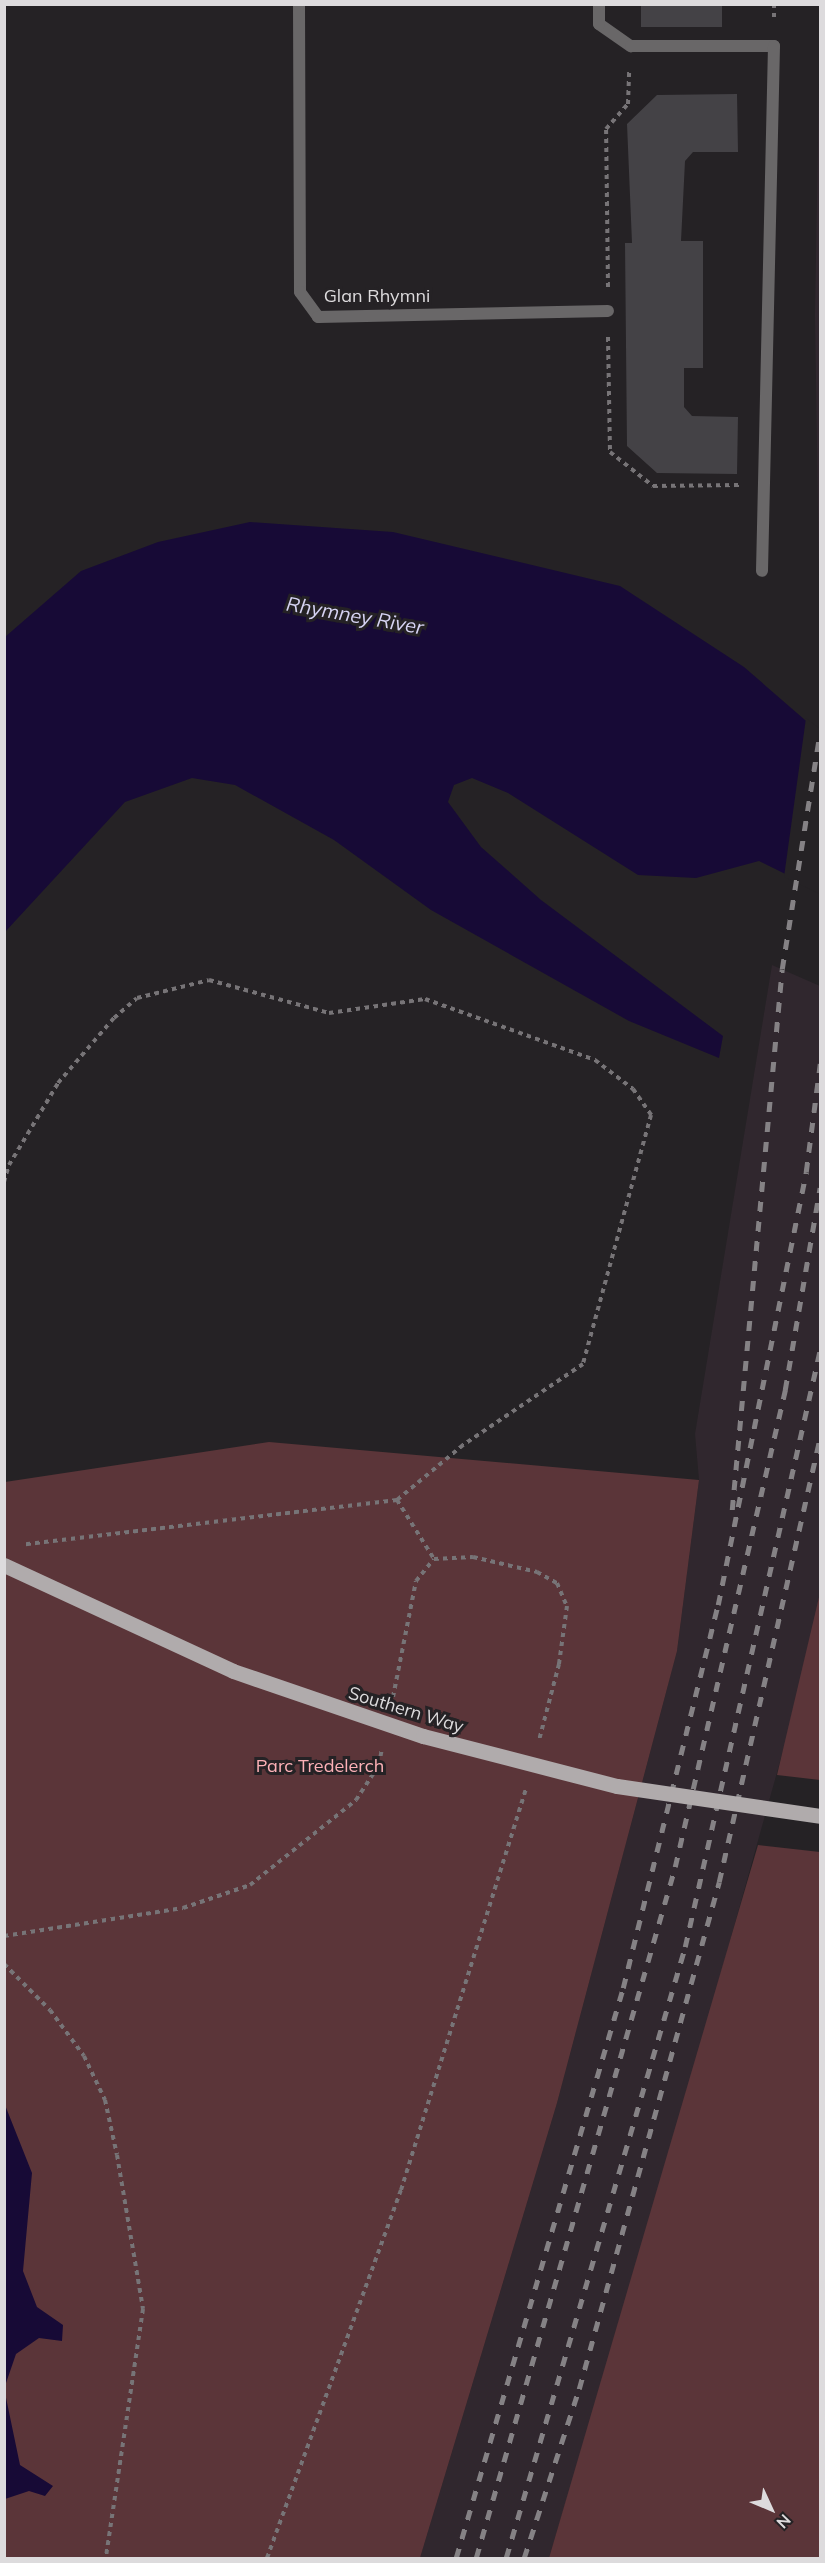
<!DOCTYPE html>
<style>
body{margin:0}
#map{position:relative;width:825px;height:2563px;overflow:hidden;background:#252225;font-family:Mulish,sans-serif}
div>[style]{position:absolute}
.built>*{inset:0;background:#30272e}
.green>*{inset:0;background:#5b3539}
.water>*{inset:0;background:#170a36}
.pier>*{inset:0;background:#252225}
.building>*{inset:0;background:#444246;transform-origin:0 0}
.path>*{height:4px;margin-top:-2px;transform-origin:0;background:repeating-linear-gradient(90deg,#777477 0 4.5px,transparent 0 9px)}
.lane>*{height:12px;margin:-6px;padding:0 6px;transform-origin:6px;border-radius:6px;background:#696768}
.street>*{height:12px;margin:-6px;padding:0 6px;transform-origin:6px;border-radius:6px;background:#696768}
.rail>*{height:4.5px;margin-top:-2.25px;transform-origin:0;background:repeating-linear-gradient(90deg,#858285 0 10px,transparent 0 20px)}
.primary-bridge>*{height:15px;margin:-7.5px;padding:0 7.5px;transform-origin:7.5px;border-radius:7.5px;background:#b0abac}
span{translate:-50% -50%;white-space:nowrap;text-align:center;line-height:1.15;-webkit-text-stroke:6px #252225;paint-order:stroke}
.street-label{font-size:18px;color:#dddbdd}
.park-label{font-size:18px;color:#fdb1b7}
.water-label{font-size:20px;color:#d6d3f3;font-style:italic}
.frame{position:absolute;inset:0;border:6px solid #dddbdd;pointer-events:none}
.north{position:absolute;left:741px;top:2479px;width:60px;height:60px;-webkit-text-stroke:4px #252225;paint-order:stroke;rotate:134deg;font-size:16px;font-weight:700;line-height:24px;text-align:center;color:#dddbdd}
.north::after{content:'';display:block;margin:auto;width:21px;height:27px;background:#dddbdd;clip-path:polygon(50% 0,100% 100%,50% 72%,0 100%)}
</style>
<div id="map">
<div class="built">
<div style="clip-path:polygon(820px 25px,820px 642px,815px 315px)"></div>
<div style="clip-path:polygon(772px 965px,820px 986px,820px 1593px,808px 1661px,671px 2153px,549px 2558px,420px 2558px,557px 2103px,677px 1651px,699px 1480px,695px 1434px)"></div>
</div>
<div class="green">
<div style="clip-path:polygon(269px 1442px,699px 1480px,677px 1651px,557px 2103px,420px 2558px,5px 2558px,5px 1482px)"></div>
<div style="clip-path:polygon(820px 1593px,820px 1780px,777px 1775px)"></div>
<div style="clip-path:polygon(758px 1845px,820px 1852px,820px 2558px,549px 2558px)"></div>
</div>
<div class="water">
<div style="clip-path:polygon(250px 522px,393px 532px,620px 586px,744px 667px,820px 733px,820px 891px,759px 861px,696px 878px,638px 875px,508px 793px,472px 778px,454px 785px,448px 802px,481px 847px,541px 900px,723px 1036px,719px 1058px,629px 1021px,431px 910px,334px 840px,235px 785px,192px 778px,125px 802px,5px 932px,5px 637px,81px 571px,158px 542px)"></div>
<div style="clip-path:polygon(5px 2105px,32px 2173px,23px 2271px,37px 2307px,63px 2325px,62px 2341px,39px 2338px,16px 2354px,5px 2386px)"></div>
<div style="clip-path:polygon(4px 2388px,20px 2465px,53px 2486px,45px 2496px,29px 2491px,5px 2499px)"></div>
</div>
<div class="pier">
<div style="clip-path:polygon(806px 718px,820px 729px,820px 894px,784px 877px)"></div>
</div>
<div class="building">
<div style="left:641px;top:4px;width:81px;height:23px"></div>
<div style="clip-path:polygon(737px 94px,738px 152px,693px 152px,685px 161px,681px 241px,703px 241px,703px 368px,684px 368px,684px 407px,692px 416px,738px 417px,737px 474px,657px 473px,627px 446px,625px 243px,632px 243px,627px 124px,657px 95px)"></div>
</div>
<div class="path">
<div style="left:774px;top:4px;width:18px;rotate:90deg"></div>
<div style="left:608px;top:287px;width:158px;rotate:-90.7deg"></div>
<div style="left:606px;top:129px;width:33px;rotate:-49deg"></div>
<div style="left:628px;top:104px;width:35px;rotate:-88deg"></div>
<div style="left:608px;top:337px;width:115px;rotate:89deg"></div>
<div style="left:610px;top:452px;width:55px;rotate:38.3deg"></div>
<div style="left:653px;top:486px;width:86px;rotate:-0.7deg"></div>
<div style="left:4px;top:1182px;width:18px;rotate:-74deg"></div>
<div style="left:9px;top:1165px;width:96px;rotate:-59.1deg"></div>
<div style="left:58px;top:1083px;width:86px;rotate:-49.3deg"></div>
<div style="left:114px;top:1018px;width:30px;rotate:-41deg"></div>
<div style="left:137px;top:998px;width:74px;rotate:-14deg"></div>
<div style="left:209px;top:980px;width:124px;rotate:15.4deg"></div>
<div style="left:329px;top:1013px;width:97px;rotate:-8.3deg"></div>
<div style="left:425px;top:999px;width:181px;rotate:19.7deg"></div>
<div style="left:595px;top:1060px;width:48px;rotate:37.3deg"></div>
<div style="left:633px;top:1089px;width:32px;rotate:55deg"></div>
<div style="left:651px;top:1115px;width:258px;rotate:105.3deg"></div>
<div style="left:583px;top:1364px;width:145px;rotate:146deg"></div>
<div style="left:463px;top:1445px;width:86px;rotate:140.2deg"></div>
<div style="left:397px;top:1500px;width:374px;rotate:173.2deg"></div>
<div style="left:397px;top:1500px;width:70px;rotate:57.9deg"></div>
<div style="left:393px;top:1697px;width:118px;rotate:-78.8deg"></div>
<div style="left:416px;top:1581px;width:28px;rotate:-51deg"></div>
<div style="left:434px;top:1559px;width:39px;rotate:-3deg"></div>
<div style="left:473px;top:1557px;width:66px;rotate:13.2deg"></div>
<div style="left:537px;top:1572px;width:23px;rotate:29deg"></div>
<div style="left:557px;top:1583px;width:25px;rotate:67deg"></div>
<div style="left:567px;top:1606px;width:59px;rotate:97.9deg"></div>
<div style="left:559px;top:1664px;width:79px;rotate:104.7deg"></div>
<div style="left:4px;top:1936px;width:181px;rotate:-8.9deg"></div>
<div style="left:183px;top:1908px;width:71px;rotate:-18.9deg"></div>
<div style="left:250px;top:1885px;width:136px;rotate:-38.7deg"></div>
<div style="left:356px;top:1800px;width:42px;rotate:-56.7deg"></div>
<div style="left:379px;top:1765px;width:17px;rotate:-80deg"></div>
<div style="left:4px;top:1964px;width:65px;rotate:45deg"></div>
<div style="left:50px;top:2010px;width:57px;rotate:53.5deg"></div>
<div style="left:84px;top:2056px;width:49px;rotate:64.5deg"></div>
<div style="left:105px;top:2100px;width:56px;rotate:77.7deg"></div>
<div style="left:117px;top:2155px;width:156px;rotate:80.4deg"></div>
<div style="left:143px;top:2309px;width:252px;rotate:98.5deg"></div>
<div style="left:267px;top:2558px;width:392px;rotate:-70deg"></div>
<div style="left:401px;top:2190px;width:421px;rotate:-72.7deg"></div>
</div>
<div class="lane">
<div style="left:599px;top:24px;width:39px;rotate:35deg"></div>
<div style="left:631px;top:46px;width:143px"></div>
<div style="left:774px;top:46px;width:525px;rotate:91.31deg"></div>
</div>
<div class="street">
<div style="left:299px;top:4px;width:288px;rotate:89.8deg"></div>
<div style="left:300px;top:292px;width:31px;rotate:54deg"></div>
<div style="left:318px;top:317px;width:290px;rotate:-1.2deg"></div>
<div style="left:599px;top:4px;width:20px;rotate:90deg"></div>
</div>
<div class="rail">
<div style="left:732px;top:1510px;width:543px;rotate:-84.72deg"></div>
<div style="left:782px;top:969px;width:240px;rotate:-80.9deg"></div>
<div style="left:456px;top:2558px;width:594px;rotate:-73.67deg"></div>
<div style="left:623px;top:1988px;width:395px;rotate:-76.1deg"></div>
<div style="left:718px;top:1605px;width:442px;rotate:-78.5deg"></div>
<div style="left:806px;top:1172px;width:109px;rotate:-82.6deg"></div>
<div style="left:476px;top:2558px;width:719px;rotate:-73.93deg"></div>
<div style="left:675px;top:1867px;width:490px;rotate:-77deg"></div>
<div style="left:785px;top:1390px;width:205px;rotate:-80.2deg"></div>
<div style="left:506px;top:2558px;width:637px;rotate:-73.67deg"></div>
<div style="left:685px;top:1947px;width:612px;rotate:-77.26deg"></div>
<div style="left:524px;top:2558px;width:178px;rotate:-72deg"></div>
<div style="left:579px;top:2389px;width:526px;rotate:-74.56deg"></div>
<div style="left:719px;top:1882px;width:457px;rotate:-77.2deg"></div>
</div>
<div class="primary-bridge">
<div style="left:4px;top:1565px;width:252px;rotate:24.8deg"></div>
<div style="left:233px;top:1671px;width:201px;rotate:18.9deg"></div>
<div style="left:423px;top:1736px;width:200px;rotate:14.5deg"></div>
<div style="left:617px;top:1786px;width:205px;rotate:8.4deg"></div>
</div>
<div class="street-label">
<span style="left:377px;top:296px">Glan Rhymni</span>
<span style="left:406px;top:1710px;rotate:17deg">Southern Way</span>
</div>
<div class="park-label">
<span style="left:320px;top:1766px">Parc Tredelerch</span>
</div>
<div class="water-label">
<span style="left:355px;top:615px;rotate:10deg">Rhymney River</span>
</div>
<div class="frame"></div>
<div class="north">N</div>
</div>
